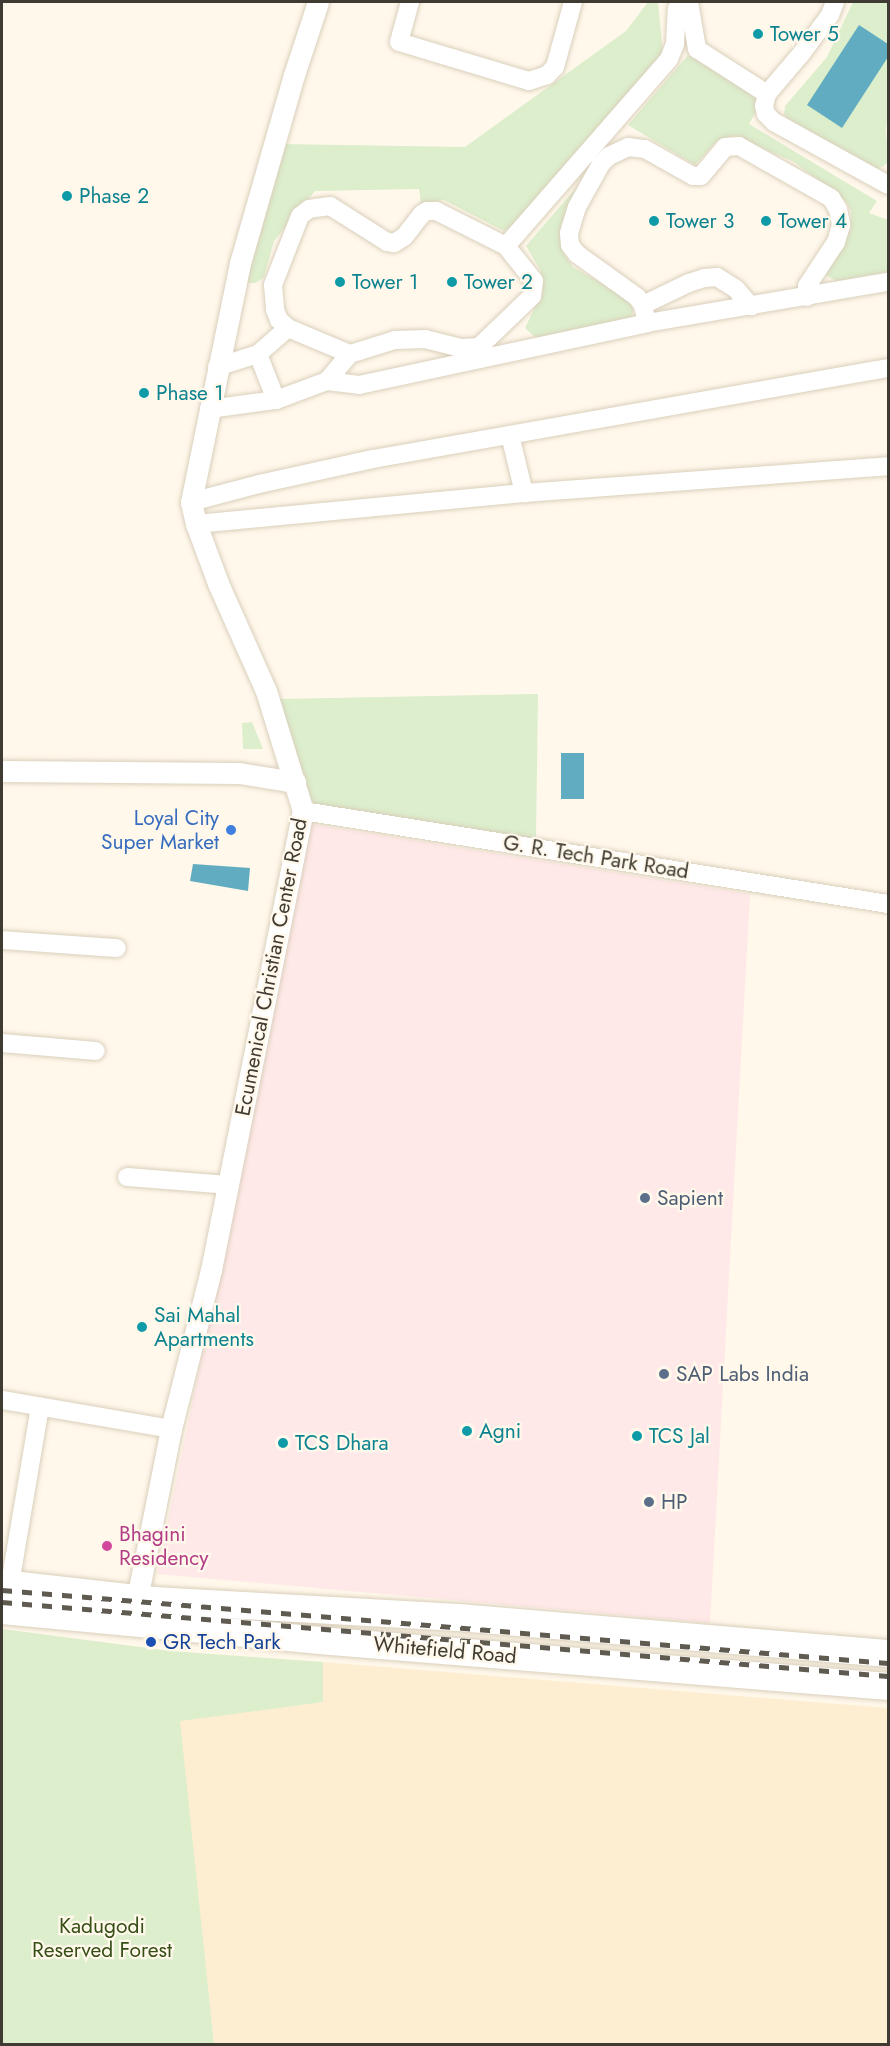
<!DOCTYPE html>
<style>
body{margin:0}
#map{position:relative;width:890px;height:2046px;overflow:hidden;background:#fff8eb;font-family:Jost,sans-serif}
div>[style]{position:absolute}
.commercial>*{inset:0;background:#ffe9e8}
.built>*{inset:0;background:#fdeed2}
.green>*{inset:0;background:#dceecc}
.water>*{inset:0;background:#61acc0;transform-origin:0 0}
.roads{filter:drop-shadow(0 0 2px #dacfbb) drop-shadow(0 0 2px #dacfbb)}
.minor>*{height:18px;margin:-9px;padding:0 9px;transform-origin:9px;border-radius:9px;background:#fff}
.tertiary>*{height:21px;margin:-10.5px;padding:0 10.5px;transform-origin:10.5px;border-radius:10.5px;background:#fff}
.primary>*{height:27px;margin:-13.5px;padding:0 13.5px;transform-origin:13.5px;border-radius:13.5px;background:#fff}
.rail>*{height:4.5px;margin-top:-2.25px;transform-origin:0;background:repeating-linear-gradient(90deg,#5f5b51 0 10px,transparent 0 20px)}
.dots>*{width:16px;height:16px;translate:-50% -50%;box-sizing:border-box;border:3px solid #fff8eb;border-radius:50%}
span{translate:-50% -50%;white-space:nowrap;text-align:center;line-height:1.15;-webkit-text-stroke:4.5px #fff8eb;paint-order:stroke}
.culture-label{font-size:21px;color:#0d838f}
.left{translate:0 -50%;text-align:left}
.shop-label{font-size:21px;color:#366cbe}
.right{translate:-100% -50%;text-align:right}
.street-label{font-size:21px;color:#3f3b32}
.service-label{font-size:21px;color:#4e5e75}
.hotel-label{font-size:21px;color:#b23c85}
.transit-label{font-size:21px;color:#164399}
.park-label{font-size:21px;color:#354e15}
.frame{position:absolute;inset:0;border:3px solid #3f3b32;pointer-events:none}
</style>
<div id="map">
<div class="commercial">
<div style="clip-path:polygon(311px 824px,750px 894px,710px 1623px,157px 1574px)"></div>
</div>
<div class="built">
<div style="clip-path:polygon(323px 1662px,888px 1708px,888px 2044px,214px 2044px,179px 1720px,322px 1702px)"></div>
</div>
<div class="green">
<div style="clip-path:polygon(648px 2px,658px 2px,663px 54px,518px 222px,504px 231px,444px 200px,421px 204px,419px 189px,315px 191px,274px 241px,264px 277px,256px 283px,243px 283px,280px 144px,465px 147px,626px 31px)"></div>
<div style="clip-path:polygon(853px 2px,888px 2px,888px 110px,886px 129px,888px 161px,884px 166px,875px 170px,787px 118px,784px 114px,785px 106px,827px 57px)"></div>
<div style="clip-path:polygon(688px 55px,756px 97px,757px 110px,749px 124px,877px 201px,869px 213px,888px 220px,888px 272px,836px 281px,824px 274px,851px 229px,851px 211px,845px 200px,794px 162px,734px 136px,716px 142px,695px 165px,628px 125px)"></div>
<div style="clip-path:polygon(588px 174px,561px 224px,562px 251px,573px 267px,628px 299px,633px 309px,632px 319px,537px 339px,525px 328px,539px 299px,541px 271px,526px 246px)"></div>
<div style="clip-path:polygon(538px 694px,536px 839px,312px 804px,279px 699px)"></div>
<div style="clip-path:polygon(252px 722px,263px 749px,243px 749px,242px 723px)"></div>
<div style="clip-path:polygon(2px 1629px,171px 1651px,323px 1662px,323px 1702px,180px 1721px,214px 2044px,2px 2044px)"></div>
</div>
<div class="water">
<div style="clip-path:polygon(859px 25px,888px 44px,888px 57px,842px 128px,807px 105px)"></div>
<div style="left:584px;top:753px;width:46px;height:23px;rotate:90deg"></div>
<div style="clip-path:polygon(193px 864px,250px 868px,248px 891px,190px 881px)"></div>
</div>
<div class="roads">
<div class="minor">
<div style="left:410px;top:2px;width:41px;rotate:105.4deg"></div>
<div style="left:399px;top:42px;width:136px;rotate:16.7deg"></div>
<div style="left:529px;top:81px;width:19px;rotate:-18deg"></div>
<div style="left:547px;top:75px;width:11px;rotate:-45deg"></div>
<div style="left:555px;top:67px;width:67px;rotate:-74.5deg"></div>
<div style="left:689px;top:2px;width:48px;rotate:80.3deg"></div>
<div style="left:697px;top:49px;width:83px;rotate:32.7deg"></div>
<div style="left:835px;top:2px;width:14px;rotate:111deg"></div>
<div style="left:830px;top:15px;width:49px;rotate:126.6deg"></div>
<div style="left:801px;top:54px;width:52px;rotate:130.4deg"></div>
<div style="left:767px;top:94px;width:12px;rotate:104deg"></div>
<div style="left:764px;top:106px;width:8px;rotate:76deg"></div>
<div style="left:766px;top:114px;width:11px;rotate:45deg"></div>
<div style="left:774px;top:122px;width:130px;rotate:28.9deg"></div>
<div style="left:506px;top:246px;width:248px;rotate:-48.9deg"></div>
<div style="left:669px;top:59px;width:16px;rotate:-68deg"></div>
<div style="left:675px;top:44px;width:35px;rotate:-87deg"></div>
<div style="left:677px;top:9px;width:9px;rotate:-54deg"></div>
<div style="left:643px;top:305px;width:51px;rotate:-25.6deg"></div>
<div style="left:689px;top:283px;width:16px;rotate:-18deg"></div>
<div style="left:704px;top:278px;width:13px;rotate:-4deg"></div>
<div style="left:717px;top:277px;width:22px;rotate:32deg"></div>
<div style="left:736px;top:289px;width:23px;rotate:49deg"></div>
<div style="left:647px;top:323px;width:18px;rotate:-103deg"></div>
<div style="left:643px;top:305px;width:10px;rotate:-127deg"></div>
<div style="left:637px;top:297px;width:74px;rotate:-144.4deg"></div>
<div style="left:577px;top:254px;width:11px;rotate:-128deg"></div>
<div style="left:570px;top:245px;width:12px;rotate:-95deg"></div>
<div style="left:569px;top:233px;width:27px;rotate:-73deg"></div>
<div style="left:577px;top:207px;width:49px;rotate:-60.8deg"></div>
<div style="left:601px;top:164px;width:11px;rotate:-45deg"></div>
<div style="left:609px;top:156px;width:21px;rotate:-25deg"></div>
<div style="left:628px;top:147px;width:17px;rotate:7deg"></div>
<div style="left:645px;top:149px;width:55px;rotate:29.4deg"></div>
<div style="left:693px;top:176px;width:8px"></div>
<div style="left:701px;top:176px;width:38px;rotate:-50deg"></div>
<div style="left:725px;top:147px;width:14px;rotate:-4deg"></div>
<div style="left:739px;top:146px;width:106px;rotate:29.5deg"></div>
<div style="left:831px;top:198px;width:13px;rotate:58deg"></div>
<div style="left:838px;top:209px;width:16px;rotate:79deg"></div>
<div style="left:841px;top:225px;width:18px;rotate:106deg"></div>
<div style="left:836px;top:242px;width:53px;rotate:123.4deg"></div>
<div style="left:807px;top:286px;width:11px;rotate:90deg"></div>
<div style="left:258px;top:354px;width:49px;rotate:68.6deg"></div>
<div style="left:217px;top:367px;width:43px;rotate:-17.6deg"></div>
<div style="left:258px;top:354px;width:40px;rotate:-41deg"></div>
<div style="left:327px;top:381px;width:32px;rotate:7deg"></div>
<div style="left:359px;top:385px;width:295px;rotate:-12.1deg"></div>
<div style="left:647px;top:323px;width:244px;rotate:-9.7deg"></div>
<div style="left:209px;top:409px;width:68px;rotate:-7.7deg"></div>
<div style="left:276px;top:400px;width:54px;rotate:-20.4deg"></div>
<div style="left:327px;top:381px;width:35px;rotate:-50deg"></div>
<div style="left:350px;top:354px;width:47px;rotate:-17.3deg"></div>
<div style="left:395px;top:340px;width:30px;rotate:-2deg"></div>
<div style="left:425px;top:339px;width:38px;rotate:14deg"></div>
<div style="left:462px;top:348px;width:17px;rotate:-3deg"></div>
<div style="left:479px;top:347px;width:74px;rotate:-43.9deg"></div>
<div style="left:532px;top:296px;width:15px;rotate:-82deg"></div>
<div style="left:534px;top:281px;width:45px;rotate:-128.7deg"></div>
<div style="left:506px;top:246px;width:78px;rotate:-153.4deg"></div>
<div style="left:436px;top:211px;width:9px;rotate:180deg"></div>
<div style="left:427px;top:211px;width:6px;rotate:149deg"></div>
<div style="left:422px;top:214px;width:29px;rotate:128deg"></div>
<div style="left:404px;top:237px;width:12px;rotate:149deg"></div>
<div style="left:394px;top:243px;width:7px;rotate:-172deg"></div>
<div style="left:387px;top:242px;width:67px;rotate:-147.7deg"></div>
<div style="left:330px;top:206px;width:21px;rotate:172deg"></div>
<div style="left:309px;top:209px;width:11px;rotate:142deg"></div>
<div style="left:300px;top:216px;width:74px;rotate:111.4deg"></div>
<div style="left:273px;top:285px;width:25px;rotate:85deg"></div>
<div style="left:275px;top:310px;width:11px;rotate:68deg"></div>
<div style="left:279px;top:320px;width:12px;rotate:42deg"></div>
<div style="left:288px;top:328px;width:67px;rotate:22.8deg"></div>
<div style="left:510px;top:435px;width:60px;rotate:76.4deg"></div>
<div style="left:191px;top:502px;width:70px;rotate:-14.8deg"></div>
<div style="left:259px;top:484px;width:117px;rotate:-12.4deg"></div>
<div style="left:373px;top:459px;width:523px;rotate:-10.02deg"></div>
<div style="left:196px;top:524px;width:329px;rotate:-5.4deg"></div>
<div style="left:524px;top:493px;width:365px;rotate:-4.2deg"></div>
<div style="left:303px;top:811px;width:592px;rotate:9.03deg"></div>
<div style="left:2px;top:940px;width:115px;rotate:4deg"></div>
<div style="left:2px;top:1043px;width:94px;rotate:4.9deg"></div>
<div style="left:127px;top:1177px;width:101px;rotate:4.5deg"></div>
<div style="left:2px;top:1400px;width:171px;rotate:9.7deg"></div>
<div style="left:10px;top:1584px;width:180px;rotate:-80.4deg"></div>
</div>
<div class="tertiary">
<div style="left:2px;top:771px;width:237px;rotate:0.5deg"></div>
<div style="left:239px;top:773px;width:57px;rotate:9.1deg"></div>
<div style="left:137px;top:1599px;width:173px;rotate:-78.7deg"></div>
<div style="left:171px;top:1429px;width:164px;rotate:-75.9deg"></div>
<div style="left:211px;top:1270px;width:468px;rotate:-78.7deg"></div>
<div style="left:303px;top:811px;width:126px;rotate:-107.1deg"></div>
<div style="left:266px;top:691px;width:118px;rotate:-114deg"></div>
<div style="left:218px;top:583px;width:63px;rotate:-110.4deg"></div>
<div style="left:196px;top:524px;width:23px;rotate:-103deg"></div>
<div style="left:191px;top:502px;width:244px;rotate:-78.4deg"></div>
<div style="left:240px;top:263px;width:196px;rotate:-74deg"></div>
<div style="left:294px;top:75px;width:77px;rotate:-71.8deg"></div>
</div>
<div class="primary">
<div style="left:2px;top:1583px;width:152px;rotate:6.4deg"></div>
<div style="left:153px;top:1600px;width:305px;rotate:3.2deg"></div>
<div style="left:458px;top:1617px;width:432px;rotate:4.8deg"></div>
<div style="left:2px;top:1610px;width:330px;rotate:5.4deg"></div>
<div style="left:331px;top:1641px;width:559px;rotate:4.62deg"></div>
</div>
</div>
<div class="rail">
<div style="left:2px;top:1590px;width:889px;rotate:4.71deg"></div>
<div style="left:2px;top:1602px;width:889px;rotate:4.77deg"></div>
</div>
<div class="dots">
<div style="left:758px;top:34px;background:#0f9aa8"></div>
<div style="left:67px;top:196px;background:#0f9aa8"></div>
<div style="left:654px;top:221px;background:#0f9aa8"></div>
<div style="left:766px;top:221px;background:#0f9aa8"></div>
<div style="left:340px;top:282px;background:#0f9aa8"></div>
<div style="left:452px;top:282px;background:#0f9aa8"></div>
<div style="left:144px;top:393px;background:#0f9aa8"></div>
<div style="left:231px;top:830px;background:#3f7fe0"></div>
<div style="left:645px;top:1198px;background:#5c6f8a"></div>
<div style="left:142px;top:1327px;background:#0f9aa8"></div>
<div style="left:664px;top:1374px;background:#5c6f8a"></div>
<div style="left:467px;top:1431px;background:#0f9aa8"></div>
<div style="left:637px;top:1436px;background:#0f9aa8"></div>
<div style="left:283px;top:1443px;background:#0f9aa8"></div>
<div style="left:649px;top:1502px;background:#5c6f8a"></div>
<div style="left:107px;top:1546px;background:#d1479c"></div>
<div style="left:151px;top:1642px;background:#1a4fb4"></div>
</div>
<div class="culture-label">
<span class="left" style="left:770px;top:34px">Tower 5</span>
<span class="left" style="left:79px;top:196px">Phase 2</span>
<span class="left" style="left:666px;top:221px">Tower 3</span>
<span class="left" style="left:778px;top:221px">Tower 4</span>
<span class="left" style="left:352px;top:282px">Tower 1</span>
<span class="left" style="left:464px;top:282px">Tower 2</span>
<span class="left" style="left:156px;top:393px">Phase 1</span>
<span class="left" style="left:154px;top:1327px">Sai Mahal<br>Apartments</span>
<span class="left" style="left:479px;top:1431px">Agni</span>
<span class="left" style="left:649px;top:1436px">TCS Jal</span>
<span class="left" style="left:295px;top:1443px">TCS Dhara</span>
</div>
<div class="shop-label">
<span class="right" style="left:219px;top:830px">Loyal City<br>Super Market</span>
</div>
<div class="street-label">
<span style="left:596px;top:857px;rotate:9deg">G. R. Tech Park Road</span>
<span style="left:271px;top:967px;rotate:-79deg">Ecumenical Christian Center Road</span>
<span style="left:445px;top:1650px;rotate:5deg">Whitefield Road</span>
</div>
<div class="service-label">
<span class="left" style="left:657px;top:1198px">Sapient</span>
<span class="left" style="left:676px;top:1374px">SAP Labs India</span>
<span class="left" style="left:661px;top:1502px">HP</span>
</div>
<div class="hotel-label">
<span class="left" style="left:119px;top:1546px">Bhagini<br>Residency</span>
</div>
<div class="transit-label">
<span class="left" style="left:163px;top:1642px">GR Tech Park</span>
</div>
<div class="park-label">
<span style="left:102px;top:1938px">Kadugodi<br>Reserved Forest</span>
</div>
<div class="frame"></div>
</div>
